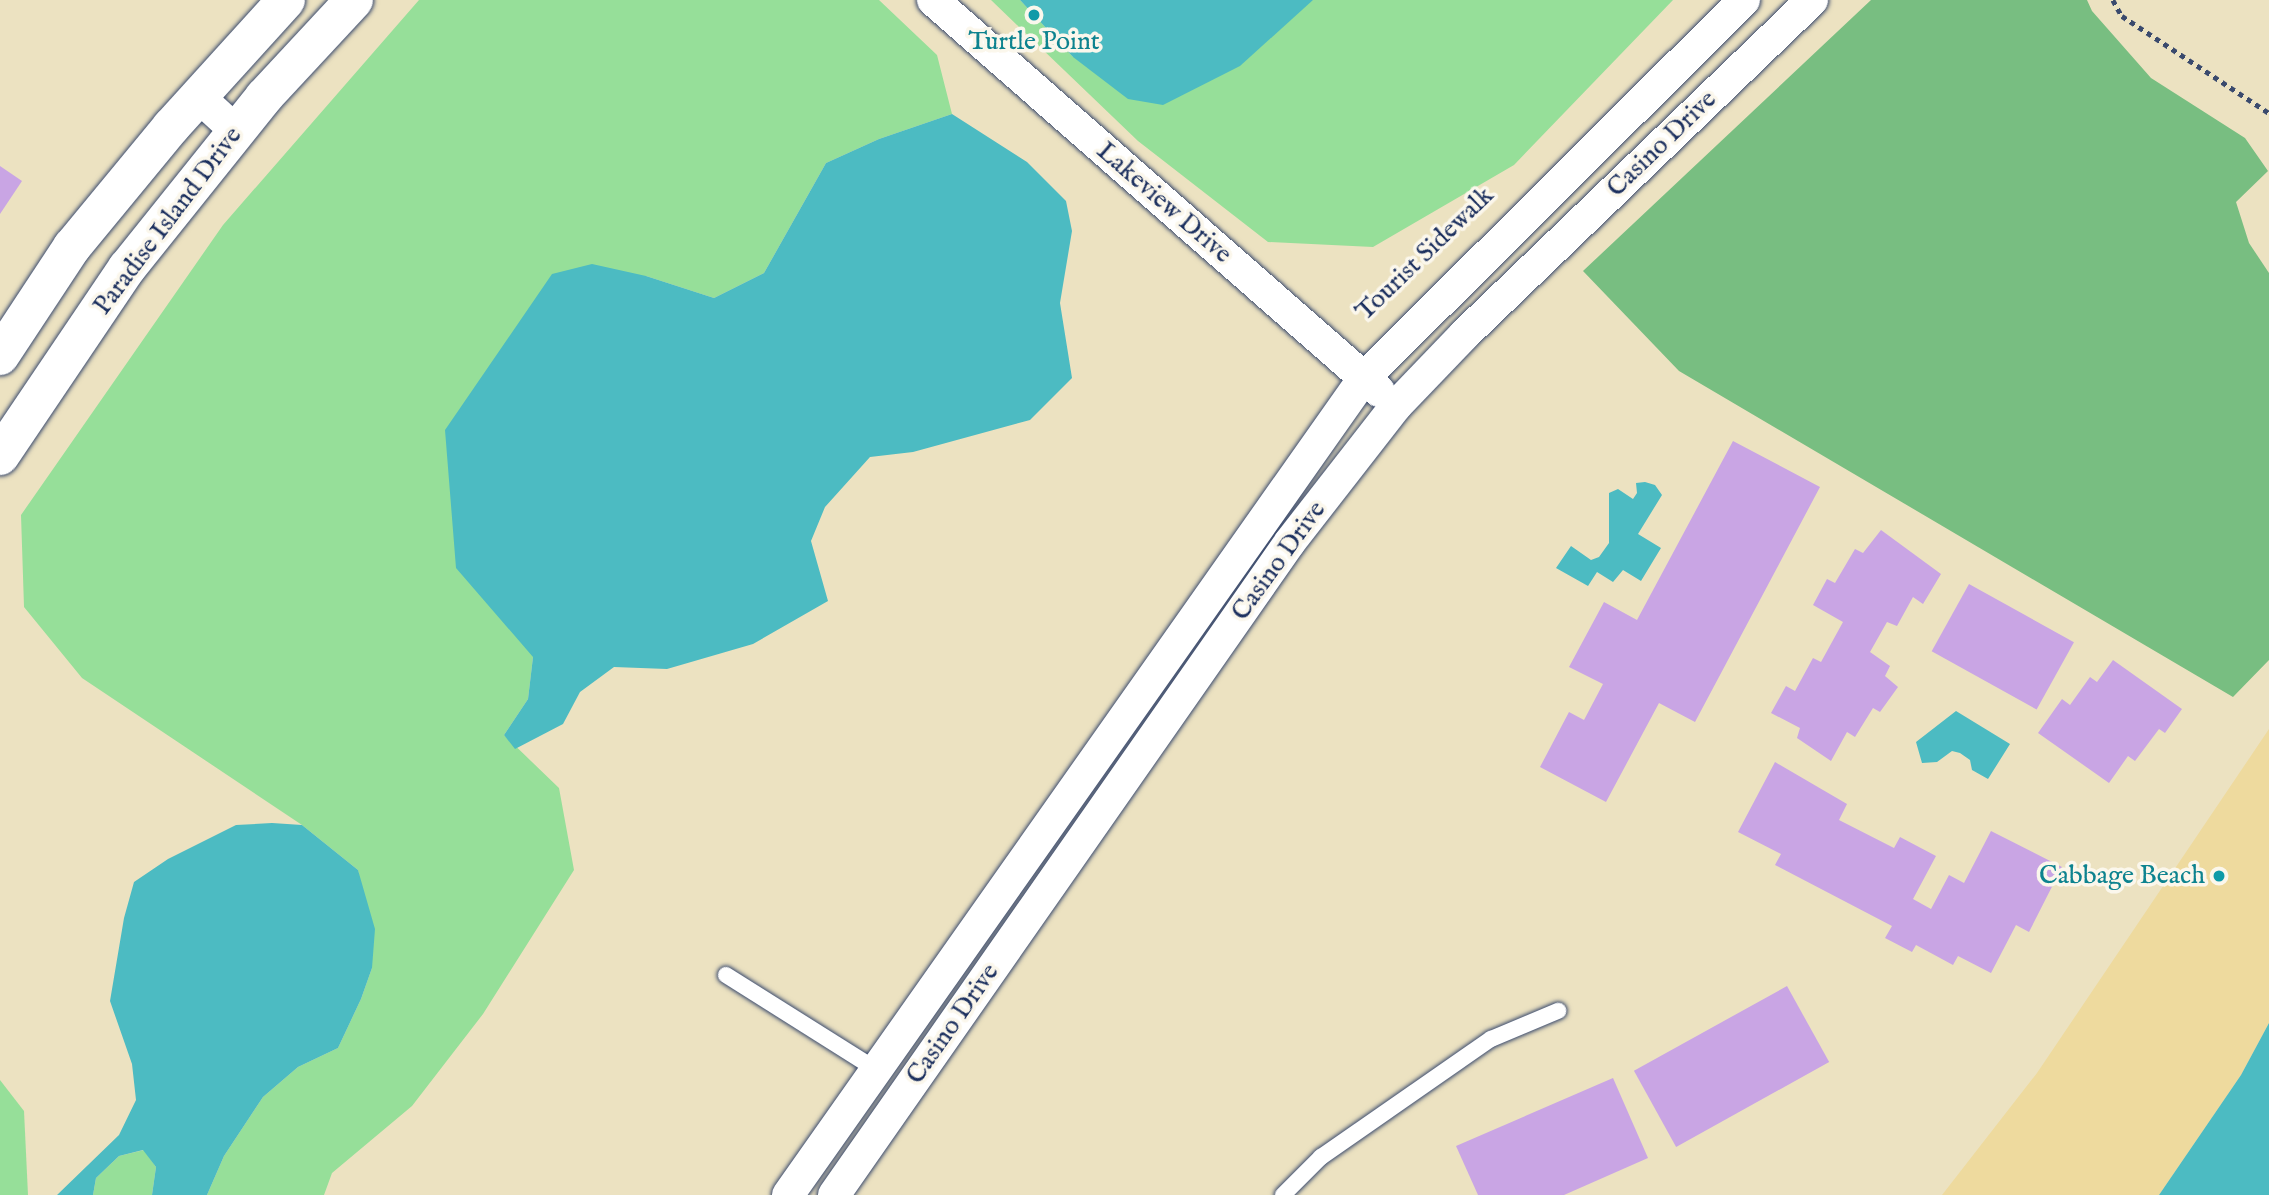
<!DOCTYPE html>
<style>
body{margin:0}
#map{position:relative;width:2269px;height:1195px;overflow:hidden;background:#ece2c1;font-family:"IM FELL English",serif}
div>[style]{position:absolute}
.green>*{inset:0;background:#96df99}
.forest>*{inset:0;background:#78be81}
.sand>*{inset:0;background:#eeda9e}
.water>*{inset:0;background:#4cbbc2}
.building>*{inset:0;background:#c9a5e4;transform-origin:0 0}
.path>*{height:4.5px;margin-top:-2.25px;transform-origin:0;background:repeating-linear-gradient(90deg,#3a4a6d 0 5px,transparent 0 10px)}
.roads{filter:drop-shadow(0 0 2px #3a4a6d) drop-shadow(0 0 2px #3a4a6d)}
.service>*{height:16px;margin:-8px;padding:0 8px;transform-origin:8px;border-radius:8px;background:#fff}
.minor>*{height:32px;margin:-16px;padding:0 16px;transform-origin:16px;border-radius:16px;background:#fff}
.tertiary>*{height:38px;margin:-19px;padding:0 19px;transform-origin:19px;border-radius:19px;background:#fff}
.dots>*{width:19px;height:19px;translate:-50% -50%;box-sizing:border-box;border:4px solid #fbf7ec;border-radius:50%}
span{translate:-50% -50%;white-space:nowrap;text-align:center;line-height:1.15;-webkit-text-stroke:7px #fbf7ec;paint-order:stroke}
.culture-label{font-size:26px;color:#0d838f}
.right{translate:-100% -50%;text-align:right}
.street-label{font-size:26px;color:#1b2f5e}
</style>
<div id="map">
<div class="green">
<div style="clip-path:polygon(419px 0,879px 0,937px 55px,952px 114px,879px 139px,826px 163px,764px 273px,714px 298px,646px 276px,533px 657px,528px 699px,504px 735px,559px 788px,574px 870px,483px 1014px,412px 1106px,332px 1173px,324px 1195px,207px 1195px,224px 1156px,263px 1097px,298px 1067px,338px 1048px,361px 999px,372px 968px,358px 870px,302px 825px,82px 678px,24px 607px,21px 515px,223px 225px)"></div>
<div style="clip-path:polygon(991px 0,1020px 0,1073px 57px,1313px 0,1673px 0,1514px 165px,1373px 247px,1268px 242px,1138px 141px)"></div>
<div style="clip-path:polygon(0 1080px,24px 1111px,28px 1195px,0 1195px)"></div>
<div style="clip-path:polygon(144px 1150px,156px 1167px,152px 1195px,93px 1195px,96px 1178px,119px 1156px)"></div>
</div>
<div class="forest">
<div style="clip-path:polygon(1871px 0,2087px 0,2092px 11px,2151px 78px,2245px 138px,2268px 171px,2236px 202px,2249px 243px,2269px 273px,2269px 660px,2233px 697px,1679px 371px,1583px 271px)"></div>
</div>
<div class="sand">
<div style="clip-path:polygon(2269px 729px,2269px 1023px,2241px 1075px,2159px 1195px,1942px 1195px,2037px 1073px)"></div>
</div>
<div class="water">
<div style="clip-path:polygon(1020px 0,1313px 0,1240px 66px,1163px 105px,1128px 99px,1073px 57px)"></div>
<div style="clip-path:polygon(952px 114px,1027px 162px,1066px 201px,1072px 231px,1060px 303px,1072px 378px,1030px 420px,913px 452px,870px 457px,825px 507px,811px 541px,828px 601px,753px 644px,667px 669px,614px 667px,580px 692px,563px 724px,515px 749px,504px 735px,528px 699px,533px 657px,456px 568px,445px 430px,552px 274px,592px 264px,646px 276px,714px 298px,764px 273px,826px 163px,879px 139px)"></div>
<div style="clip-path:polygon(1645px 482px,1655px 485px,1662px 495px,1638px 534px,1661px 548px,1641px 581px,1623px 570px,1613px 582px,1597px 572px,1588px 586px,1556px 568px,1571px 546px,1591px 560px,1599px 557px,1609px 543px,1609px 493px,1618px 489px,1633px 499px,1637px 493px,1636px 483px)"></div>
<div style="clip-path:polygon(1956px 711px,2010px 744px,1988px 779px,1972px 770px,1970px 760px,1960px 753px,1952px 751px,1937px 762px,1922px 763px,1916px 742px)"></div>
<div style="clip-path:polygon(272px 823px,302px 825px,358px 870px,375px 929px,372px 968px,361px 999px,338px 1048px,298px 1067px,263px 1097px,224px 1156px,207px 1195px,152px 1195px,156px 1167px,143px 1150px,119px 1156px,96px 1178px,93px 1195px,57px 1195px,119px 1135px,136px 1100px,132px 1064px,110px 1001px,124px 918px,134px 882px,168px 859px,236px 825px)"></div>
<div style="clip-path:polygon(2269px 1023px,2269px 1195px,2159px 1195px,2241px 1075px)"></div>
</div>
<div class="building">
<div style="clip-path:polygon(0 166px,22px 181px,0 214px)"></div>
<div style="clip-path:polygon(1733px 441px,1820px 487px,1695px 722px,1659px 703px,1606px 802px,1540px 767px,1569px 712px,1584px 720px,1603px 684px,1569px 667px,1604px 602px,1637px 620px)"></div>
<div style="clip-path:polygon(1881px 530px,1941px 574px,1923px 604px,1913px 597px,1897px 626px,1887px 622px,1870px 652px,1890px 666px,1885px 676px,1898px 687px,1880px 712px,1873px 708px,1855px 737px,1847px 732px,1831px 761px,1797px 738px,1800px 728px,1771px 713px,1786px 686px,1795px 691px,1813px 658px,1821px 662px,1843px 622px,1813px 605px,1827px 579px,1835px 583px,1855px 549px,1863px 553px)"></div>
<div style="left:1969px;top:584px;width:120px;height:77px;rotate:29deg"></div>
<div style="clip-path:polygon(2113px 660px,2182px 709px,2165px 733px,2159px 729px,2135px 761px,2128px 756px,2109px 783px,2038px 733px,2062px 699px,2070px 705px,2090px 677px,2097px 682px)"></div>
<div style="clip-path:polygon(1775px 762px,1847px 804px,1839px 820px,1894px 848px,1900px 837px,1936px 856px,1913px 899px,1931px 909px,1949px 875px,1964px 883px,1991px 831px,2062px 867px,2029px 932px,2016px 925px,1991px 973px,1958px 956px,1953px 965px,1916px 945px,1912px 952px,1885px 938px,1892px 926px,1775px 865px,1781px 854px,1738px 832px)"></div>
<div style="left:1787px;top:986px;width:87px;height:175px;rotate:61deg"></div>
<div style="clip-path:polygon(1613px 1078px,1648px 1158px,1564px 1195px,1478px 1195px,1456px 1146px)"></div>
</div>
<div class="path">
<div style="left:2113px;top:0;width:18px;rotate:61deg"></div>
<div style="left:2122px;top:16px;width:176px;rotate:33.4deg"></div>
</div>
<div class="roads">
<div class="service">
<div style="left:726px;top:975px;width:178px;rotate:32.2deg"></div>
<div style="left:1283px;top:1195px;width:54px;rotate:-45deg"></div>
<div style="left:1321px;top:1157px;width:207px;rotate:-34.8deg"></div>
<div style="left:1491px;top:1039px;width:73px;rotate:-22.7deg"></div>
</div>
<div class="minor">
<div style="left:933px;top:0;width:593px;rotate:41.24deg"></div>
<div style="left:198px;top:96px;width:52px;rotate:42.6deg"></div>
<div style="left:788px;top:1195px;width:1000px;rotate:-54.82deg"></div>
<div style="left:1364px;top:378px;width:536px;rotate:-44.85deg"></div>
<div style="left:834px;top:1195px;width:796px;rotate:-55.07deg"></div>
<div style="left:1290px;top:542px;width:172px;rotate:-52.1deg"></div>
<div style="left:1396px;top:406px;width:98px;rotate:-46.2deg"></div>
<div style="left:1464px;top:335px;width:483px;rotate:-43.9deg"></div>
</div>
<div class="tertiary">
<div style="left:0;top:356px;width:131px;rotate:-56.6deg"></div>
<div style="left:72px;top:247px;width:156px;rotate:-50.5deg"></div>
<div style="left:171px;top:127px;width:171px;rotate:-47.8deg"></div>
<div style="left:0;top:456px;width:227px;rotate:-56deg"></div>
<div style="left:127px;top:268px;width:219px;rotate:-51.3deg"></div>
<div style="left:264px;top:97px;width:132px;rotate:-47.1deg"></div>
</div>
</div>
<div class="dots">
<div style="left:1034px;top:15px;background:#0f9aa8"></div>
<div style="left:2219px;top:876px;background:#0f9aa8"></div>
</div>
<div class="culture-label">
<span style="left:1034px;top:42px">Turtle Point</span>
<span class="right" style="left:2205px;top:876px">Cabbage Beach</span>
</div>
<div class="street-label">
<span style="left:1662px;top:144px;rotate:-44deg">Casino Drive</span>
<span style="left:1164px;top:203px;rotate:41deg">Lakeview Drive</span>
<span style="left:168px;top:221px;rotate:-53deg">Paradise Island Drive</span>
<span style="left:1425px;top:254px;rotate:-44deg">Tourist Sidewalk</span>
<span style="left:1279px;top:561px;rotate:-54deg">Casino Drive</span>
<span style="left:953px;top:1024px;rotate:-55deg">Casino Drive</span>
</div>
</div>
